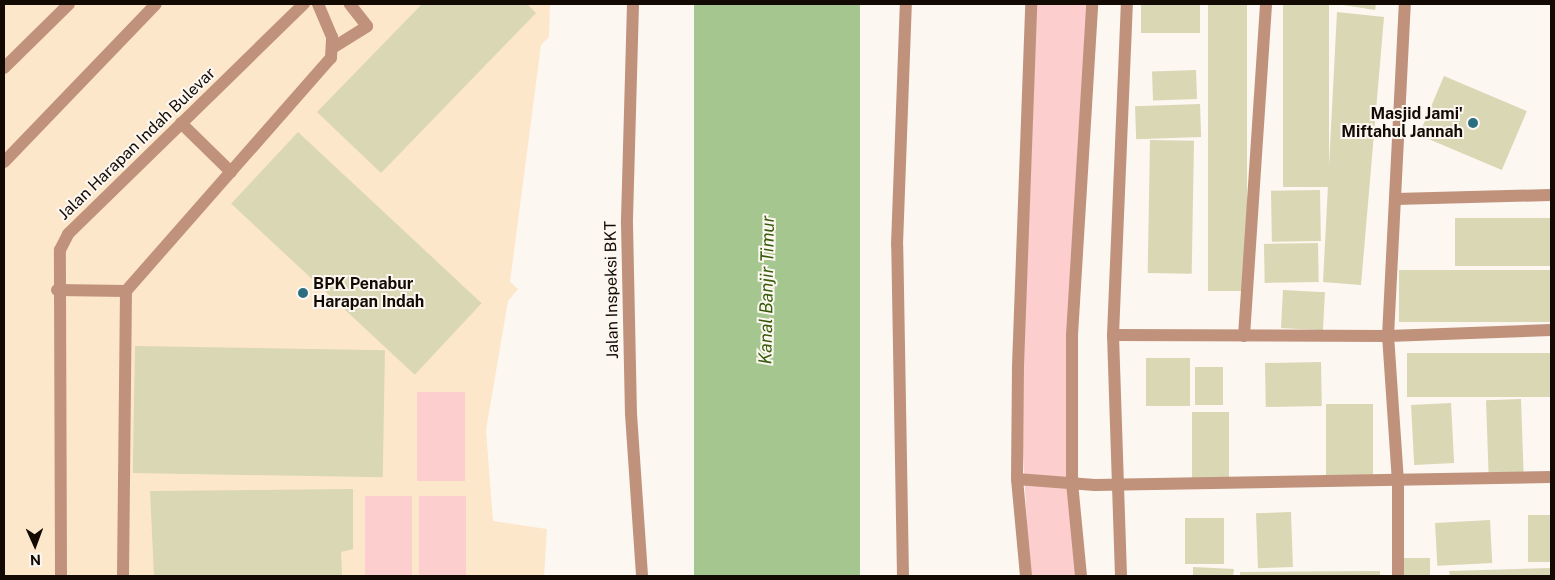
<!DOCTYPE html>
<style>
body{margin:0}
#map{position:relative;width:1555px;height:580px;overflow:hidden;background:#fcf7f1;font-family:"Public Sans",sans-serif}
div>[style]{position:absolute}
.built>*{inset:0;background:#fde7ca}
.green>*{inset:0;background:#fccece;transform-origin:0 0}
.water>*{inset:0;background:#a5c68e;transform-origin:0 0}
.building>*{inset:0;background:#d9d7b4;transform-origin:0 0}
.minor>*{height:12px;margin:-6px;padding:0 6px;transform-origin:6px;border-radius:6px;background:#c0927c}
.dots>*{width:14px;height:14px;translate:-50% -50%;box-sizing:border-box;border:2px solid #fcf7f1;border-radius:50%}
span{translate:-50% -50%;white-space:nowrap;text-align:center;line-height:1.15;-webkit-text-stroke:4px #fcf7f1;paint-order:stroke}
.poi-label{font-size:16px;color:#130b03;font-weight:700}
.right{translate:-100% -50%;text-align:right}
.left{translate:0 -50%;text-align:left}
.street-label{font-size:16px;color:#130b03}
.water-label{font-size:18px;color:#365c0a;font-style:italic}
.frame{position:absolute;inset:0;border:5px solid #130b03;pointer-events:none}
.north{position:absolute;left:10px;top:520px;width:50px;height:50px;-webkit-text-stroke:4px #fcf7f1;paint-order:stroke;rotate:178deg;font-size:14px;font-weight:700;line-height:20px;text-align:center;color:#130b03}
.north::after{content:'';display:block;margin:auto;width:18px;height:22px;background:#130b03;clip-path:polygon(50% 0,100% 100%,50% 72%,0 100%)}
</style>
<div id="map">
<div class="built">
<div style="clip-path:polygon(4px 4px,550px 4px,549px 37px,541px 45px,510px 282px,518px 289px,508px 301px,486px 430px,493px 521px,547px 529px,544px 576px,4px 576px)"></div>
</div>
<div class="green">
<div style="clip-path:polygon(1032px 4px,1093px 4px,1072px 335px,1076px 576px,1030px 576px,1018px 366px)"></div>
<div style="left:417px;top:392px;width:48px;height:89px"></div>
<div style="left:412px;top:496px;width:80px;height:47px;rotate:90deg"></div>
<div style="left:419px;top:496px;width:47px;height:80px"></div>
</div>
<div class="water">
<div style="left:694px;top:4px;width:166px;height:572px"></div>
</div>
<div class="building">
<div style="clip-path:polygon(422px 4px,527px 4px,536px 13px,381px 173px,317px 112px)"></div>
<div style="left:1141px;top:4px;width:59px;height:29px"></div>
<div style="left:1208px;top:4px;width:39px;height:287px"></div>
<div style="left:1283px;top:4px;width:46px;height:183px"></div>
<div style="clip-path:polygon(1337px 4px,1376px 4px,1375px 10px)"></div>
<div style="clip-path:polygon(1337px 12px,1384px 17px,1361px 285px,1323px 282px)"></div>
<div style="left:1196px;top:70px;width:29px;height:44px;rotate:88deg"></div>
<div style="left:1444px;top:76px;width:90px;height:64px;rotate:23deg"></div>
<div style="left:1200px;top:104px;width:33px;height:65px;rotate:88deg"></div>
<div style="left:298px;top:132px;width:251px;height:98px;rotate:43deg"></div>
<div style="left:1150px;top:140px;width:44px;height:133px;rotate:1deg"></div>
<div style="left:1320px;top:190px;width:51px;height:49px;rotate:89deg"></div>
<div style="left:1551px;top:218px;width:48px;height:96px;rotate:90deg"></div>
<div style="left:1318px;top:243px;width:39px;height:54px;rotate:89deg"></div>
<div style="left:1551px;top:270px;width:52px;height:152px;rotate:90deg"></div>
<div style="left:1283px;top:290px;width:42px;height:38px;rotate:3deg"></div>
<div style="left:135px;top:346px;width:250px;height:127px;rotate:1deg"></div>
<div style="left:1551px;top:353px;width:44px;height:144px;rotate:90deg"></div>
<div style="left:1146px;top:358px;width:44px;height:48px"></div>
<div style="left:1321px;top:362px;width:44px;height:56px;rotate:89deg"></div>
<div style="left:1223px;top:367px;width:38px;height:28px;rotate:90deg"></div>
<div style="left:1521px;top:399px;width:76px;height:35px;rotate:88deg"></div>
<div style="left:1451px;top:403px;width:60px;height:40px;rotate:87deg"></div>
<div style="left:1326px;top:404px;width:47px;height:74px"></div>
<div style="left:1192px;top:412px;width:37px;height:66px"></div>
<div style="clip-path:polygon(353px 489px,353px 549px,341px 552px,342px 576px,154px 576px,150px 491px)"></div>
<div style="left:1291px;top:512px;width:55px;height:35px;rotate:88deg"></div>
<div style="left:1528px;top:515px;width:23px;height:47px"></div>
<div style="left:1185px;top:518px;width:39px;height:46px"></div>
<div style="left:1490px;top:520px;width:43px;height:55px;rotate:87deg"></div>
<div style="left:1402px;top:558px;width:28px;height:17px"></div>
<div style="clip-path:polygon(1193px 567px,1234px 569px,1233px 576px,1193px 576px)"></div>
<div style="clip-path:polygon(1551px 568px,1551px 576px,1450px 576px,1449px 571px)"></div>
<div style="clip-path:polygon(1380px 571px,1380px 576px,1240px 576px,1240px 572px)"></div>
</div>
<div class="minor">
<div style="left:633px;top:4px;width:220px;rotate:91.6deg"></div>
<div style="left:627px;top:224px;width:190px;rotate:88.8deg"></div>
<div style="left:631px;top:414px;width:162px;rotate:86.1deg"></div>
<div style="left:334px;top:47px;width:39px;rotate:-32deg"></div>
<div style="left:367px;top:26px;width:28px;rotate:-128deg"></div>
<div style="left:4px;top:68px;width:91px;rotate:-44.6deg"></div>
<div style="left:181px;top:123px;width:70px;rotate:44.4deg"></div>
<div style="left:4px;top:162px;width:219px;rotate:-46.1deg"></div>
<div style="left:1396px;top:199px;width:155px;rotate:-1.5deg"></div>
<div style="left:57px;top:290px;width:69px;rotate:0.8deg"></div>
<div style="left:1113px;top:335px;width:275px;rotate:0.2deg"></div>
<div style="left:1388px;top:336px;width:163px;rotate:-2.1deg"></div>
<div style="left:1244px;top:336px;width:333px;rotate:-86.2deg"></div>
<div style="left:1017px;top:479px;width:78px;rotate:4.4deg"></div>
<div style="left:1095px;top:485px;width:456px;rotate:-1deg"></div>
<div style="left:61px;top:576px;width:326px;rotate:-90.2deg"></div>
<div style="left:60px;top:250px;width:18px;rotate:-63deg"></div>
<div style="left:68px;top:234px;width:330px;rotate:-44.3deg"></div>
<div style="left:123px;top:576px;width:285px;rotate:-89.4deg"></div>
<div style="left:126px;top:291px;width:310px;rotate:-48.7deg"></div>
<div style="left:331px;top:58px;width:21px;rotate:-87deg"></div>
<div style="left:332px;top:37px;width:36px;rotate:-113deg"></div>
<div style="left:903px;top:576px;width:331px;rotate:-91deg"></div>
<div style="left:897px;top:245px;width:241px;rotate:-87.9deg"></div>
<div style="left:1026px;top:576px;width:97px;rotate:-95.3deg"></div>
<div style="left:1017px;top:479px;width:113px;rotate:-89.5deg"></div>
<div style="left:1018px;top:366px;width:362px;rotate:-87.9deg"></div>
<div style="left:1081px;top:576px;width:93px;rotate:-95.5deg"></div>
<div style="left:1072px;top:483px;width:148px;rotate:-90deg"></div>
<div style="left:1072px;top:335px;width:332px;rotate:-86.5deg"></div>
<div style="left:1121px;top:576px;width:241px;rotate:-91.9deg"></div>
<div style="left:1113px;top:335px;width:331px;rotate:-87.6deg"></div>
<div style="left:1398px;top:576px;width:94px;rotate:-90deg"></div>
<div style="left:1398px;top:482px;width:146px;rotate:-93.9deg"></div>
<div style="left:1388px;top:336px;width:332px;rotate:-87.1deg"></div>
</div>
<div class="dots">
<div style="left:1473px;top:123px;background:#2b6e80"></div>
<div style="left:303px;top:293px;background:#2b6e80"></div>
</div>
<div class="poi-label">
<span class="right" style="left:1463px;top:123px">Masjid Jami'<br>Miftahul Jannah</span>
<span class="left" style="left:313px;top:293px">BPK Penabur<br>Harapan Indah</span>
</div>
<div class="street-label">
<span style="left:137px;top:144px;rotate:-44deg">Jalan Harapan Indah Bulevar</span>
<span style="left:612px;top:290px;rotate:-91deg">Jalan Inspeksi BKT</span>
</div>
<div class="water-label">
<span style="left:767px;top:290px;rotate:-89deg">Kanal Banjir Timur</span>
</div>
<div class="frame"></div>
<div class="north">N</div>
</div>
